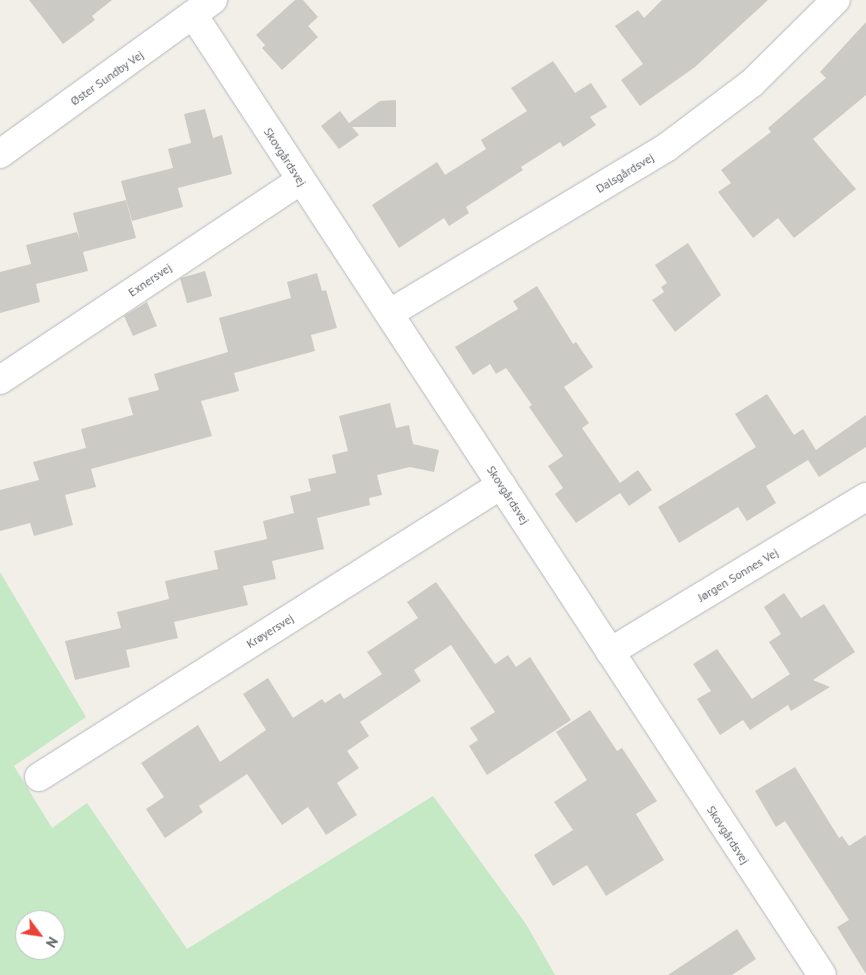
<!DOCTYPE html>
<meta charset="utf-8">
<style>
body{margin:0}
#map{position:relative;width:866px;height:975px;overflow:hidden;background:#f1efe8;font-family:"PT Sans",sans-serif}
div>[style]{position:absolute}
.green>*{inset:0;background:#c5e8c5}
.building>*{inset:0;background:#cccac5;transform-origin:0 0}
.roads{filter:drop-shadow(0 0 1px #b5b8bc) drop-shadow(0 0 1px #b5b8bc)}
.minor>*{height:28px;margin:-14px;padding:0 14px;transform-origin:14px;border-radius:14px;background:#fff}
.tertiary>*{height:28px;margin:-14px;padding:0 14px;transform-origin:14px;border-radius:14px;background:#fff}
span{translate:-50% -50%;white-space:nowrap;text-align:center;line-height:1.15;-webkit-text-stroke:4px #fff;paint-order:stroke}
.street-label{font-size:12px;color:#5f6368}
.north{position:absolute;left:15px;top:910px;width:50px;height:50px;box-sizing:border-box;background:#fff;border:1px solid #bfc1c3;border-radius:50%;rotate:121deg;font-size:14px;font-weight:700;line-height:20px;text-align:center;color:#5f6368}
.north::after{content:'';display:block;margin:auto;width:18px;height:22px;background:#ea4335;clip-path:polygon(50% 0,100% 100%,50% 72%,0 100%)}
</style>
<div id="map">
<div class="green">
<div style="clip-path:polygon(evenodd,0 572px,86px 717px,14px 766px,52px 828px,87px 803px,187px 949px,433px 796px,526px 924px,555px 975px,0 975px,0 572px,25px 920px,55px 920px,55px 950px,25px 950px,25px 920px)"></div>
</div>
<div class="building">
<div style="clip-path:polygon(29px 0,112px 0,92px 16px,95px 20px,63px 44px)"></div>
<div style="clip-path:polygon(295px 0,303px 0,318px 17px,308px 26px,318px 37px,282px 70px,262px 48px,265px 45px,256px 35px)"></div>
<div style="clip-path:polygon(662px 0,768px 0,695px 67px,640px 106px,621px 80px,643px 64px,615px 26px,638px 10px,644px 18px)"></div>
<div style="clip-path:polygon(866px 22px,866px 95px,813px 139px,856px 189px,794px 238px,778px 218px,753px 238px,718px 192px,731px 183px,721px 170px,771px 132px,768px 128px,826px 78px,820px 72px)"></div>
<div style="clip-path:polygon(553px 61px,575px 93px,591px 83px,607px 107px,590px 117px,596px 125px,563px 147px,560px 142px,521px 167px,523px 170px,466px 207px,469px 213px,449px 226px,444px 218px,399px 248px,372px 205px,437px 162px,445px 175px,486px 149px,481px 140px,527px 111px,511px 88px)"></div>
<div style="clip-path:polygon(396px 100px,396px 127px,352px 127px,359px 135px,339px 149px,321px 126px,340px 111px,349px 123px,380px 101px)"></div>
<div style="clip-path:polygon(205px 109px,213px 138px,222px 135px,232px 174px,178px 188px,183px 207px,132px 221px,121px 181px,173px 168px,168px 149px,191px 143px,184px 114px)"></div>
<div style="clip-path:polygon(126px 200px,136px 238px,83px 252px,88px 271px,36px 284px,40px 302px,0 313px,0 272px,31px 264px,26px 245px,77px 232px,80px 240px,73px 213px)"></div>
<div style="clip-path:polygon(688px 243px,721px 295px,675px 332px,652px 300px,664px 292px,661px 287px,667px 283px,655px 265px)"></div>
<div style="left:205px;top:271px;width:26px;height:26px;rotate:74deg"></div>
<div style="clip-path:polygon(317px 273px,322px 291px,326px 290px,337px 328px,311px 335px,315px 351px,234px 373px,239px 391px,201px 401px,212px 436px,91px 469px,96px 487px,65px 495px,73px 525px,34px 536px,30px 523px,0 531px,0 490px,39px 480px,33px 462px,86px 448px,81px 429px,133px 415px,128px 398px,159px 390px,154px 374px,228px 352px,219px 318px,291px 298px,287px 282px)"></div>
<div style="clip-path:polygon(537px 286px,573px 344px,576px 342px,593px 367px,564px 387px,589px 423px,582px 428px,620px 483px,638px 470px,652px 490px,629px 506px,620px 493px,576px 523px,555px 494px,563px 488px,548px 466px,563px 456px,529px 407px,532px 405px,506px 368px,496px 374px,490px 364px,473px 375px,455px 347px,518px 309px,513px 301px)"></div>
<div style="clip-path:polygon(147px 302px,157px 326px,133px 336px,124px 316px)"></div>
<div style="clip-path:polygon(767px 394px,794px 435px,803px 429px,816px 450px,866px 415px,866px 447px,819px 477px,808px 460px,766px 486px,776px 503px,747px 521px,738px 507px,679px 543px,658px 507px,756px 447px,735px 414px)"></div>
<div style="clip-path:polygon(390px 403px,396px 428px,409px 425px,413px 444px,439px 450px,434px 472px,410px 467px,377px 475px,382px 495px,369px 498px,370px 505px,317px 518px,324px 549px,272px 561px,276px 579px,243px 586px,248px 605px,174px 622px,178px 638px,126px 650px,130px 667px,75px 680px,65px 641px,121px 628px,117px 612px,169px 599px,165px 581px,218px 569px,214px 551px,267px 539px,263px 521px,294px 513px,290px 496px,311px 491px,308px 479px,336px 473px,332px 455px,348px 451px,339px 416px)"></div>
<div style="clip-path:polygon(436px 582px,495px 664px,508px 655px,516px 667px,530px 657px,571px 720px,487px 775px,469px 746px,478px 740px,470px 728px,495px 712px,451px 645px,414px 670px,421px 681px,360px 722px,369px 736px,347px 751px,359px 768px,337px 783px,357px 815px,326px 835px,308px 807px,282px 825px,247px 774px,199px 806px,203px 812px,165px 838px,146px 809px,164px 797px,141px 763px,198px 725px,220px 762px,266px 730px,243px 694px,268px 678px,293px 718px,322px 699px,325px 703px,340px 693px,344px 699px,382px 674px,367px 652px,418px 618px,407px 602px)"></div>
<div style="clip-path:polygon(784px 593px,801px 618px,824px 604px,855px 652px,813px 680px,830px 687px,791px 711px,788px 705px,750px 730px,743px 720px,720px 735px,697px 699px,711px 691px,693px 664px,717px 649px,752px 699px,790px 674px,769px 642px,781px 634px,764px 607px)"></div>
<div style="clip-path:polygon(590px 710px,617px 751px,622px 748px,657px 801px,636px 814px,664px 860px,606px 896px,587px 865px,553px 886px,534px 855px,573px 830px,554px 802px,587px 780px,556px 732px)"></div>
<div style="clip-path:polygon(795px 767px,839px 838px,842px 836px,849px 846px,866px 835px,866px 974px,837px 927px,849px 920px,785px 821px,776px 827px,755px 791px)"></div>
<div style="clip-path:polygon(737px 929px,756px 959px,732px 975px,668px 975px)"></div>
</div>
<div class="roads">
<div class="minor">
<div style="left:194px;top:16px;width:1146px;rotate:56.78deg"></div>
<div style="left:390px;top:313px;width:323px;rotate:-30.9deg"></div>
<div style="left:667px;top:147px;width:106px;rotate:-37deg"></div>
<div style="left:752px;top:83px;width:118px;rotate:-44.7deg"></div>
<div style="left:0;top:380px;width:360px;rotate:-33.6deg"></div>
<div style="left:610px;top:652px;width:299px;rotate:-31.2deg"></div>
<div style="left:39px;top:777px;width:547px;rotate:-32.29deg"></div>
</div>
<div class="tertiary">
<div style="left:0;top:154px;width:263px;rotate:-35.9deg"></div>
</div>
</div>
<div class="street-label">
<span style="left:107px;top:78px;rotate:-35deg">Øster Sundby Vej</span>
<span style="left:285px;top:157px;rotate:57deg">Skovgårdsvej</span>
<span style="left:625px;top:173px;rotate:-31deg">Dalsgårdsvej</span>
<span style="left:150px;top:280px;rotate:-34deg">Exnersvej</span>
<span style="left:508px;top:495px;rotate:57deg">Skovgårdsvej</span>
<span style="left:738px;top:575px;rotate:-31deg">Jørgen Sonnes Vej</span>
<span style="left:270px;top:631px;rotate:-32deg">Krøyersvej</span>
<span style="left:728px;top:835px;rotate:57deg">Skovgårdsvej</span>
</div>
<div class="north">N</div>
</div>
